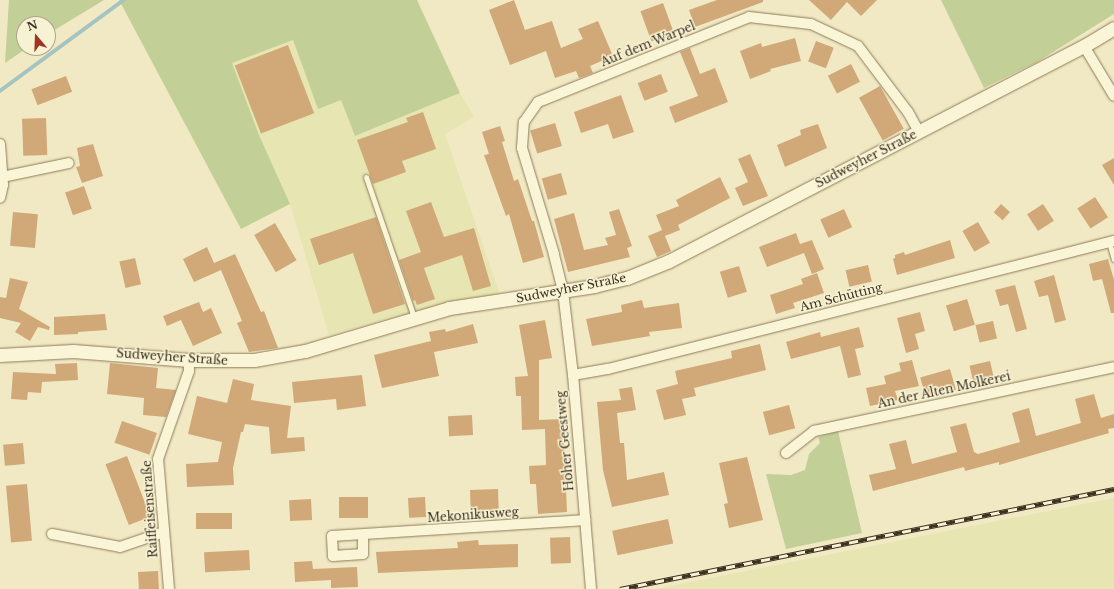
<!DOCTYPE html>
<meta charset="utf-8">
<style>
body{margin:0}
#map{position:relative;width:1114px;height:589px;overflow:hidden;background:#f1e9c4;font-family:"Libre Baskerville",serif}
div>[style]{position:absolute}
.farmland>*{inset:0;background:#e7e5b1}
.green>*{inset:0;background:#c2d097}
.stream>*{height:3.5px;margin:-1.75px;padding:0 1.75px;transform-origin:1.75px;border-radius:1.75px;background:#a6c4bf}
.building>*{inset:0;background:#d1a878;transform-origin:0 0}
.roads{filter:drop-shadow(0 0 1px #8d7b59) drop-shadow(0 0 1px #8d7b59)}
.service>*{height:5px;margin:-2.5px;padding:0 2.5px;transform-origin:2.5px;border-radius:2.5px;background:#fbf5d8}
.minor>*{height:10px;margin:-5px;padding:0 5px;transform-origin:5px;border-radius:5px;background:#fbf5d8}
.tertiary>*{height:13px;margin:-6.5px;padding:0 6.5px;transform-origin:6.5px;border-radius:6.5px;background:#fbf5d8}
.rail>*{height:4.5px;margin-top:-2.25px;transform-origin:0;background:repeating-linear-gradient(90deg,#f8f2d4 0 9px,#3c301e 0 18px);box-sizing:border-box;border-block:1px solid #3c301e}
span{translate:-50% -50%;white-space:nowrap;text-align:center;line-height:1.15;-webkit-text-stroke:3px #f8f2d4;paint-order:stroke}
.street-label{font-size:12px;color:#3c301e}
.north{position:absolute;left:16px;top:16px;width:40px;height:40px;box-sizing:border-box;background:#f8f2d4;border:1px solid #ada48b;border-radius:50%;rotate:341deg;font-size:11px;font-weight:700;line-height:16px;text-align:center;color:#3c301e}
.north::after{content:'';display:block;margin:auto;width:14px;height:18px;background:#9f3425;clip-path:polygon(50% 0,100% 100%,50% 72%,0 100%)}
</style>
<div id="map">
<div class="farmland">
<div style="clip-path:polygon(293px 40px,318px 108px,341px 99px,356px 136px,460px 93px,474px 117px,445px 134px,500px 295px,417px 311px,329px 335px,290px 204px,259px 135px,231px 63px)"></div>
<div style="clip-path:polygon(1114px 498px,1114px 589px,656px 589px)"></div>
</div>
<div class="green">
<div style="clip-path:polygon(9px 0,104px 0,48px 34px,48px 24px,24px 24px,24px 48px,27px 48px,5px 63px)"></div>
<div style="clip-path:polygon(119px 0,417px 0,460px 93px,355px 136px,341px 100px,318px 109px,293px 40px,232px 63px,259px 135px,290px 204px,241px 229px)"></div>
<div style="clip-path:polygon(941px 0,1114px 0,1114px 14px,1037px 62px,984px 88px)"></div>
<div style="clip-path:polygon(838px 431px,862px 533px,786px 549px,766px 474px,791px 475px,805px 470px,809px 454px,820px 443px,818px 437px)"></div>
</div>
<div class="stream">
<div style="left:0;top:91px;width:154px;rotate:-36.3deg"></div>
</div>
<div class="building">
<div style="clip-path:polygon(514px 0,525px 30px,552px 21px,561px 48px,583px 39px,578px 29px,598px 21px,613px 56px,590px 66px,593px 73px,579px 78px,576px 71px,555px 78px,546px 51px,510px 65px,489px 10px)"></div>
<div style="clip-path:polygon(717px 0,763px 0,763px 2px,695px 27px,689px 10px)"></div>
<div style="clip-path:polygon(809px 0,877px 0,861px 16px,847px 2px,831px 20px)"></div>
<div style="left:663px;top:3px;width:32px;height:24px;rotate:70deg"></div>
<div style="clip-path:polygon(795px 38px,801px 61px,770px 69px,771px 71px,750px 79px,740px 51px,761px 43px,762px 47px)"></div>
<div style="left:816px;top:41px;width:19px;height:22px;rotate:21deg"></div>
<div style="left:288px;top:45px;width:73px;height:57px;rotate:69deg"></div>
<div style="clip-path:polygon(690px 48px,700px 74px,715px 68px,728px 102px,675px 123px,669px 107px,698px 96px,680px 52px)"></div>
<div style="left:851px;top:64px;width:20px;height:26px;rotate:63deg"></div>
<div style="left:661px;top:74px;width:19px;height:25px;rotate:69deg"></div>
<div style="left:66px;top:76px;width:17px;height:37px;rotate:69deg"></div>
<div style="left:880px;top:86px;width:49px;height:24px;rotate:61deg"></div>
<div style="clip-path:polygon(621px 95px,634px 132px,613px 139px,608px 124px,581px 133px,574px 112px)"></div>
<div style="clip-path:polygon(423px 112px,436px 149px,402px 161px,406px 172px,373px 184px,357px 140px,408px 122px,406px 118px)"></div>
<div style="left:46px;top:118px;width:37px;height:24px;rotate:88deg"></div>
<div style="left:555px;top:123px;width:24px;height:26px;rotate:73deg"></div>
<div style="clip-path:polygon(818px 124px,827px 148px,785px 167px,777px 145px,801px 135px,800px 130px)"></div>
<div style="clip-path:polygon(500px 126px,505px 141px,502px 142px,514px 181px,518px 179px,532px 221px,534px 221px,544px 257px,523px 263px,509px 214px,506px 216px,484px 155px,489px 154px,482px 132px)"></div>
<div style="clip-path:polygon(93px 144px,103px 176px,82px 183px,76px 167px,80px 166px,77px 148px)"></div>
<div style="clip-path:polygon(750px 154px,768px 196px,743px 206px,735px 188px,748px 182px,738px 159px)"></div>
<div style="clip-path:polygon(1114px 158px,1114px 185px,1102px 165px)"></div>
<div style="left:561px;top:173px;width:22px;height:20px;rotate:74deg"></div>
<div style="clip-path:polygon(720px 177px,730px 198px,678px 225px,680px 230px,665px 236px,671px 251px,657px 257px,648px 236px,662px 230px,656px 215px,679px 206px,676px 200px)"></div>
<div style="left:84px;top:186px;width:24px;height:20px;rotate:71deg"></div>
<div style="left:1095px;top:197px;width:24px;height:21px;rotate:57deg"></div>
<div style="clip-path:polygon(431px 202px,444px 237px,474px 228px,491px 286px,473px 291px,462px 255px,424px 268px,435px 299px,417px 305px,415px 300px,413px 301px,399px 260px,421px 252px,406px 211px)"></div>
<div style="left:1001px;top:204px;width:12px;height:11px;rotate:42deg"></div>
<div style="left:1043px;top:204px;width:20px;height:19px;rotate:57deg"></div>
<div style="clip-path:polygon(619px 209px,632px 246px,627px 248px,630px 257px,568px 272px,554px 219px,574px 213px,584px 250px,608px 245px,605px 238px,616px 235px,609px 212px)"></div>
<div style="left:844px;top:209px;width:20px;height:26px;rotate:66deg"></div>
<div style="left:13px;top:212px;width:25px;height:34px;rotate:5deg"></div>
<div style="clip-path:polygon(376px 217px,405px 304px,373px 314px,353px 253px,319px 265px,310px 239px)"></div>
<div style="left:978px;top:222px;width:24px;height:18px;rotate:60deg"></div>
<div style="left:275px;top:223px;width:43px;height:24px;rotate:60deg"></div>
<div style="clip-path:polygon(796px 233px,800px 244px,812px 240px,824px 269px,812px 274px,804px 253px,767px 267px,759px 247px)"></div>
<div style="clip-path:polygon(950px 240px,955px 258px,897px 275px,893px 259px,895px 258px,895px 255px,904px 252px,905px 255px)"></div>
<div style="clip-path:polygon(207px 247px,214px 263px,235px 254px,261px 312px,264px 311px,278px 348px,249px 352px,237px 323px,242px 321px,221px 270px,194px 282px,183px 259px)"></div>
<div style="left:135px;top:258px;width:27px;height:16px;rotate:77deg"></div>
<div style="clip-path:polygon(1108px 259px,1114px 280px,1114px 313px,1111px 313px,1102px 279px,1093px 281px,1089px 264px)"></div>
<div style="left:868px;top:265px;width:17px;height:23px;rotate:77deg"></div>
<div style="left:739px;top:266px;width:27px;height:20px;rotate:73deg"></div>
<div style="clip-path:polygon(817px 273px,824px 293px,793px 303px,795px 308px,776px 314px,770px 295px,803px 284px,801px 279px)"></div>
<div style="clip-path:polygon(1054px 275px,1066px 320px,1055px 323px,1048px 295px,1039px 297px,1034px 281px)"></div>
<div style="clip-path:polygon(10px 278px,28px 282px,19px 309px,50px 327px,49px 330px,38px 327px,30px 341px,15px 332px,21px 323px,0 318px,0 297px,6px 298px)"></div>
<div style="clip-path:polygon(1015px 285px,1027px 329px,1016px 332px,1008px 304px,1000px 306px,995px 290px)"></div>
<div style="left:967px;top:299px;width:27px;height:22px;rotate:73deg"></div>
<div style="clip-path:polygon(642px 300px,644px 308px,679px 303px,682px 328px,649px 332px,650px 336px,592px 346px,586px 319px,622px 312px,621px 305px)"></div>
<div style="clip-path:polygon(199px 302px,203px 312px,211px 308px,222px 333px,193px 346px,181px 320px,167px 326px,163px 316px)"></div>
<div style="clip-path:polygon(920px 312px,925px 331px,915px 334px,919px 349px,906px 353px,897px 318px)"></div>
<div style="clip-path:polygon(105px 314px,107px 330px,78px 332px,78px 334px,54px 335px,54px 317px)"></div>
<div style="clip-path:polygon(545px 320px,552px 358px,539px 360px,539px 420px,563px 419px,567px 512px,538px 514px,536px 484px,530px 484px,529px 466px,546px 465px,545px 429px,522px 430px,521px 396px,516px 396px,515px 377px,528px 376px,519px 325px)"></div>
<div style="left:993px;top:321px;width:18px;height:18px;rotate:77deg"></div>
<div style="clip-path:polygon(473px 324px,478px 343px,434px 352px,439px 376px,382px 388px,374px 355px,431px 341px,429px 332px,445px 329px,446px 332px)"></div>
<div style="clip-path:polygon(859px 327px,864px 347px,855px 349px,861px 375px,848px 378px,840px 346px,791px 359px,786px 342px,820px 332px,821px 337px)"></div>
<div style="clip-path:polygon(760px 344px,766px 370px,694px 388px,696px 396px,682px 399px,686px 415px,664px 420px,656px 390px,678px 384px,675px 371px,732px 358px,731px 351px)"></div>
<div style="clip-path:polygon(912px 360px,919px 386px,895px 391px,898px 400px,870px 406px,866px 388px,886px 384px,884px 376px,901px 371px,899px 363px)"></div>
<div style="left:990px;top:361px;width:17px;height:21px;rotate:77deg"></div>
<div style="clip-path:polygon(77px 363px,78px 380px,42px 382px,41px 393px,28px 392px,27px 400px,11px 399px,13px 372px,56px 374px,55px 364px)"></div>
<div style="clip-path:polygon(110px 363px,158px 368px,156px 388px,176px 390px,166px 417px,143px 415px,144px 398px,107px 394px)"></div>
<div style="left:950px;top:369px;width:22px;height:31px;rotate:74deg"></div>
<div style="clip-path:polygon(362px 375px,366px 406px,337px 410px,336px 399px,294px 403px,292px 382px)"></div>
<div style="clip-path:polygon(233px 379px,254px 384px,251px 400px,291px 406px,287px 438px,304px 437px,305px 451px,271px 454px,269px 427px,245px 424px,243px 432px,241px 432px,233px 468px,234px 485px,187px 487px,186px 464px,218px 462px,222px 442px,188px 434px,197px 396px,227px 403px)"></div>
<div style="clip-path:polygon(632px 387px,636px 410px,617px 413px,620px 443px,624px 443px,627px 480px,664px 472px,669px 495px,612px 507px,603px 470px,597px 402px,621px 400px,619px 389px)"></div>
<div style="clip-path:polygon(1094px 394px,1101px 418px,1114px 414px,1114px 428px,1108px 429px,1109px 433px,999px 465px,999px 462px,965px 471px,964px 467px,873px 491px,869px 475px,896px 469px,889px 444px,906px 440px,912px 464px,957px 452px,950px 427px,966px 423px,974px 452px,978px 454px,1020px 442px,1012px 413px,1029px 408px,1036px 436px,1081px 423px,1075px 399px)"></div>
<div style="left:789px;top:405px;width:24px;height:27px;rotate:75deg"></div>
<div style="left:472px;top:415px;width:20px;height:24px;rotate:87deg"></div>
<div style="left:122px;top:421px;width:37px;height:23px;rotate:19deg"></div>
<div style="left:23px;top:443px;width:21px;height:20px;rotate:85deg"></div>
<div style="left:127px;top:456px;width:65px;height:23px;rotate:69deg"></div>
<div style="clip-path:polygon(747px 457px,763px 520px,729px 528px,724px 504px,728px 503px,719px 463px)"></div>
<div style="left:27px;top:484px;width:57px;height:21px;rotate:85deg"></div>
<div style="left:498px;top:489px;width:25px;height:28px;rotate:88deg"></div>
<div style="left:339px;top:497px;width:29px;height:21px"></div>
<div style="left:425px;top:497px;width:20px;height:17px;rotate:87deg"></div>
<div style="left:311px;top:499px;width:21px;height:22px;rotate:87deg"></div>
<div style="left:196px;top:513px;width:36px;height:16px"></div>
<div style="left:668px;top:519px;width:25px;height:57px;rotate:78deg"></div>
<div style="left:570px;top:537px;width:26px;height:20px;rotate:88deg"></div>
<div style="clip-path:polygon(478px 540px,479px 545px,518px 544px,518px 567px,378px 573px,376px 552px,458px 548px,457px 542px)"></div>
<div style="left:249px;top:550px;width:20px;height:45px;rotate:87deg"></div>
<div style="clip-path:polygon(312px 561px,313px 569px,357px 567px,358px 587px,331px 588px,331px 580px,295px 582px,294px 562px)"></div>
<div style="left:158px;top:571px;width:18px;height:20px;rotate:87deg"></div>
</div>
<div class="roads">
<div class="service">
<div style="left:366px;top:177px;width:148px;rotate:71.1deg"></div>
<div style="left:1109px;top:242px;width:18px;rotate:74deg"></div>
</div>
<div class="minor">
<div style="left:1084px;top:46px;width:58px;rotate:59deg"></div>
<div style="left:0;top:144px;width:41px;rotate:85.8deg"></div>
<div style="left:3px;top:185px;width:13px;rotate:103deg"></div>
<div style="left:2px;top:177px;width:68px;rotate:-11.8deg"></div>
<div style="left:573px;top:375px;width:36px;rotate:-10deg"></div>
<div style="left:608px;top:369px;width:522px;rotate:-14.2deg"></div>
<div style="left:786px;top:453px;width:36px;rotate:-38deg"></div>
<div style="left:814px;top:431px;width:307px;rotate:-12deg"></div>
<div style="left:52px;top:534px;width:69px;rotate:10.8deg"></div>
<div style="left:120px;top:547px;width:46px;rotate:-18.8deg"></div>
<div style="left:363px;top:535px;width:19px;rotate:90deg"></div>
<div style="left:363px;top:554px;width:30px;rotate:176deg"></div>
<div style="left:333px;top:556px;width:20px;rotate:-93deg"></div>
<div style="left:332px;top:536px;width:254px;rotate:-3.6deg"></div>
<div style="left:169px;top:589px;width:130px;rotate:-94.8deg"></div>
<div style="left:158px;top:459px;width:93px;rotate:-70.6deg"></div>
<div style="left:189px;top:371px;width:11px;rotate:-90deg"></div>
<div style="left:591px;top:589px;width:215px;rotate:-94.8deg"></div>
<div style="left:573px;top:375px;width:85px;rotate:-96.8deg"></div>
<div style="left:563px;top:291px;width:38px;rotate:-104deg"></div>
<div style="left:554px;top:254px;width:111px;rotate:-106.8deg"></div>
<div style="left:522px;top:148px;width:26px;rotate:-86deg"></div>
<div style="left:524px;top:122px;width:24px;rotate:-55deg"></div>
<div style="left:538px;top:102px;width:227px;rotate:-21.9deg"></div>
<div style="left:749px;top:17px;width:62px;rotate:6.4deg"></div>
<div style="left:811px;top:24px;width:52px;rotate:25.1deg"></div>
<div style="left:858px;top:46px;width:83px;rotate:52.9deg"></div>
<div style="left:908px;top:112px;width:23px;rotate:61deg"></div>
</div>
<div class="tertiary">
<div style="left:0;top:355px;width:73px;rotate:-3.1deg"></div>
<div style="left:73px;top:351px;width:116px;rotate:4.4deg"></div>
<div style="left:189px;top:360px;width:65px"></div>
<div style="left:254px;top:360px;width:52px;rotate:-10deg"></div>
<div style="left:305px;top:351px;width:150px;rotate:-16.6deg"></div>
<div style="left:449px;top:308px;width:147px;rotate:-8.6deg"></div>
<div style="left:594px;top:286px;width:34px;rotate:-14deg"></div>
<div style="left:627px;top:278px;width:45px;rotate:-22deg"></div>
<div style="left:669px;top:261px;width:467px;rotate:-27.4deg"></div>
<div style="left:1084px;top:46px;width:35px;rotate:-31deg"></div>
</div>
</div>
<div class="rail">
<div style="left:620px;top:589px;width:504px;rotate:-11.44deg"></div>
</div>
<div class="street-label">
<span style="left:648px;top:44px;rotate:-22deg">Auf dem Warpel</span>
<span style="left:866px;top:159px;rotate:-27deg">Sudweyher Straße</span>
<span style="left:571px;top:288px;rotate:-11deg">Sudweyher Straße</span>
<span style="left:841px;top:297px;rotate:-14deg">Am Schütting</span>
<span style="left:172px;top:357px;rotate:4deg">Sudweyher Straße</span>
<span style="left:944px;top:390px;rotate:-12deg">An der Alten Molkerei</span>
<span style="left:565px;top:441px;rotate:-95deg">Hoher Geestweg</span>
<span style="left:150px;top:509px;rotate:-94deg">Raiffeisenstraße</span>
<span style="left:473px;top:515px;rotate:-4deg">Mekonikusweg</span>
</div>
<div class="north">N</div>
</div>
